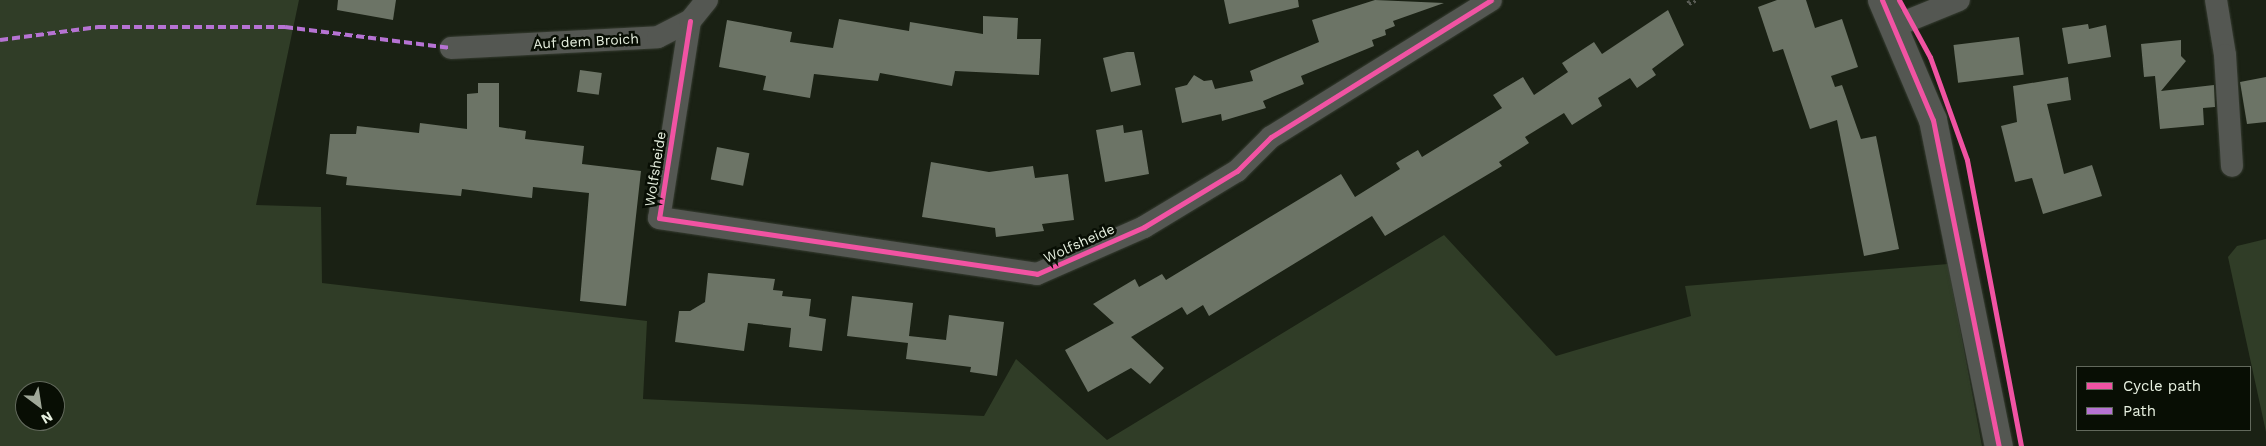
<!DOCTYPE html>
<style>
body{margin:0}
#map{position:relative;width:2266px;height:446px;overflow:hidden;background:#1a2114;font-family:"Work Sans",sans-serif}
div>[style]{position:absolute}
.green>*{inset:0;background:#303d27}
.building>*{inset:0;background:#6c7466;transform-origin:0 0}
.path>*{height:3px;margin-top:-1.5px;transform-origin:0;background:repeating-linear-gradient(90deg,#595c55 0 2.5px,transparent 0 5px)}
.roads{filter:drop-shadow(0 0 1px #373d32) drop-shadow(0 0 1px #373d32)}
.minor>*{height:22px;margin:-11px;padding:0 11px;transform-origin:11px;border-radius:11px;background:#545752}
.tertiary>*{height:28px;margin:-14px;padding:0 14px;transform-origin:14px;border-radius:14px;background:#545752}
.quiet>*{height:4px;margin-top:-2px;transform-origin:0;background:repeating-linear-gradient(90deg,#b673d3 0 8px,transparent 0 12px)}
.cycleway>*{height:5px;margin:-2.5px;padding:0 2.5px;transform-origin:2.5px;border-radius:2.5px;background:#f153a3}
span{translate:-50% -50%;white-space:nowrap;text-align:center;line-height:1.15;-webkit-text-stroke:5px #080e04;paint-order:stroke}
.street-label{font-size:14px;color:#e8f1e1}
.legend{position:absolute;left:2076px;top:366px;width:175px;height:65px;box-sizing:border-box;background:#080e04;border:1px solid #62695c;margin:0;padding:6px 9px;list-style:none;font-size:15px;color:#e8f1e1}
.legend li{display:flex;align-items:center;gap:10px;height:25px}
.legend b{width:25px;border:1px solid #62695c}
.north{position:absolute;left:15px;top:381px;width:50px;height:50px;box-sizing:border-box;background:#080e04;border:1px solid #62695c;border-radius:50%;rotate:149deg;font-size:14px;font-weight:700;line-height:20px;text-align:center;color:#e8f1e1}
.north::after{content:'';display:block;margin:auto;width:18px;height:22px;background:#a0a899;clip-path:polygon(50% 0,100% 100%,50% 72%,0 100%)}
</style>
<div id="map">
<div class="green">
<div style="clip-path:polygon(evenodd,0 0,299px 0,256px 205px,321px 207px,322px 283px,647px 321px,643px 399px,984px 416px,1016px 359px,1107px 440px,1444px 235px,1556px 356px,1691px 316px,1685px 286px,1948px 264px,1982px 446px,0 446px,0 0,25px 391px,55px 391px,55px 421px,25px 421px,25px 391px)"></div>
<div style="clip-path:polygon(2266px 239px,2266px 432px,2228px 257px,2237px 246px)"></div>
</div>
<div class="building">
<div style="clip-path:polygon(338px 0,396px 0,393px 20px,337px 10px)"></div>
<div style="clip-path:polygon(1224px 0,1298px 0,1299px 7px,1229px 24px)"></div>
<div style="clip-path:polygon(1375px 0,1444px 3px,1393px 21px,1395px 26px,1385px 30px,1386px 35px,1372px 40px,1374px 46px,1301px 76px,1304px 84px,1263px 101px,1266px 108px,1222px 121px,1221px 114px,1182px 123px,1175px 88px,1187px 85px,1194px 75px,1204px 81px,1212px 80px,1215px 89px,1253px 81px,1250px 71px,1319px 42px,1312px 20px)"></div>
<div style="clip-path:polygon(1777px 0,1806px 0,1815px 28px,1842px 19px,1858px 67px,1831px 76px,1835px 87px,1842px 85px,1861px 139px,1876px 136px,1899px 249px,1864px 256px,1837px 120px,1810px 129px,1783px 49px,1773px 52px,1758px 7px)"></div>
<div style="clip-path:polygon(1668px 10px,1684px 45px,1652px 69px,1656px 75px,1637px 88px,1630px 78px,1598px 98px,1602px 106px,1572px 125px,1564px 113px,1525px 137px,1529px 143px,1499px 162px,1502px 166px,1385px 236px,1372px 216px,1209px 316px,1203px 305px,1187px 315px,1182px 307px,1131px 337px,1164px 368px,1150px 384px,1131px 368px,1088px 392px,1065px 350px,1114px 323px,1093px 304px,1135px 279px,1139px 287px,1162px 274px,1166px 280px,1341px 174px,1355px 197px,1400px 169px,1396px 163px,1418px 150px,1422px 157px,1502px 108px,1493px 95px,1523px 77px,1534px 95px,1568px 72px,1562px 63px,1594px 42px,1602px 54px)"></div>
<div style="clip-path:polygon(983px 16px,1018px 18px,1017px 39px,1041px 39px,1039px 75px,955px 71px,952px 86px,880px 73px,878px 81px,814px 74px,810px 98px,763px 90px,766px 76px,719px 67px,727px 20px,792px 32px,790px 42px,833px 48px,839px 19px,909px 31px,910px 22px,983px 34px)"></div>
<div style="clip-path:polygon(2088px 24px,2089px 29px,2106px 25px,2111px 57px,2068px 64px,2062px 28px)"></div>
<div style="left:2019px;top:37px;width:38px;height:66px;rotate:83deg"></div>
<div style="clip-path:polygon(2181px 40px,2181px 56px,2186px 61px,2161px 91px,2214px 85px,2215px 107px,2203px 108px,2204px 125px,2160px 129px,2155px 76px,2144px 77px,2141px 44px)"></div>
<div style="clip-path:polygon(1127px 52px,1134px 52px,1141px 85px,1111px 92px,1103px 58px)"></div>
<div style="left:580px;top:70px;width:22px;height:22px;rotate:8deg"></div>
<div style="clip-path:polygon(2068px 77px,2071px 100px,2047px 104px,2064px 174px,2092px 165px,2102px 196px,2043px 214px,2032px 178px,2015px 182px,2001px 126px,2017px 122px,2013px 86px)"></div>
<div style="clip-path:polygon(2266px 77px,2266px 122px,2247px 124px,2240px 82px)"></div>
<div style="clip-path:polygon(478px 83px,499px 83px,499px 127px,526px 131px,525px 139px,584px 146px,582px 164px,641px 171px,626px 306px,580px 301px,589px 193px,533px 187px,532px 198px,462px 189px,461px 196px,346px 185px,347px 177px,326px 174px,330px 134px,356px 134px,357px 126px,419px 133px,420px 123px,467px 129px,467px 94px,478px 93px)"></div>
<div style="clip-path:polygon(1123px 125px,1124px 133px,1142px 130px,1149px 174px,1105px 182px,1096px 130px)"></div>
<div style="left:717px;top:147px;width:33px;height:33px;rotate:11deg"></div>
<div style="clip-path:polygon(931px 162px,989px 172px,1033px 166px,1035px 178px,1068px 174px,1074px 220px,1042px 224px,1044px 231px,996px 237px,995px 228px,922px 217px)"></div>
<div style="clip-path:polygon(708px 273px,775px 279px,773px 290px,783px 291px,782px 296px,811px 299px,809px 316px,826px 319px,822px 351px,789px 347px,791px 328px,748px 323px,744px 351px,675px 342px,679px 311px,690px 311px,705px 302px)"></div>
<div style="clip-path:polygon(852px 296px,913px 303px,909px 336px,946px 340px,949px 315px,1004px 322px,997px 376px,970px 372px,971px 367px,906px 359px,908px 343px,847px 336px)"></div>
</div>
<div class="path">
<div style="left:1688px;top:0;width:4px;rotate:76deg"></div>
<div style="left:1689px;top:4px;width:9px;rotate:-27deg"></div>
</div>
<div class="roads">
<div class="minor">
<div style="left:2216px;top:0;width:56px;rotate:80.7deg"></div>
<div style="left:2225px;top:55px;width:111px;rotate:86.4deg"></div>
<div style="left:690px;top:21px;width:199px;rotate:98.9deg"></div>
<div style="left:659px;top:218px;width:382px;rotate:8.4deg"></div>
<div style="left:1037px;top:274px;width:117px;rotate:-23.7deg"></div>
<div style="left:1144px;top:227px;width:109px;rotate:-31.1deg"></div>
<div style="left:1237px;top:171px;width:48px;rotate:-45deg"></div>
<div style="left:1271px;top:137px;width:259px;rotate:-31.9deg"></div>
<div style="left:1895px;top:26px;width:69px;rotate:-22.1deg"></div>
<div style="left:451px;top:48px;width:207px;rotate:-3deg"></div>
<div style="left:658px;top:37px;width:36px;rotate:-27deg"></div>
<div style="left:690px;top:21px;width:27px;rotate:-51deg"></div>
</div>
<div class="tertiary">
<div style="left:1882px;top:0;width:130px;rotate:67deg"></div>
<div style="left:1933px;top:120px;width:333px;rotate:78.6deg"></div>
</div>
</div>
<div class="quiet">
<div style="left:0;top:40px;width:99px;rotate:-7.6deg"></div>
<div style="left:98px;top:27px;width:187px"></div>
<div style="left:285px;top:27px;width:167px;rotate:7.2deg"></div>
</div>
<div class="cycleway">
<div style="left:1882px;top:0;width:130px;rotate:67deg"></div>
<div style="left:1933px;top:120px;width:333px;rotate:78.6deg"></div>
<div style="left:1899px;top:0;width:65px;rotate:61.5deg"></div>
<div style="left:1930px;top:57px;width:109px;rotate:70.2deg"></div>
<div style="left:1967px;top:160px;width:291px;rotate:79.3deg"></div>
<div style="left:690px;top:21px;width:199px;rotate:98.9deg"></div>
<div style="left:659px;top:218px;width:382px;rotate:8.4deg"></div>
<div style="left:1037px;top:274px;width:117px;rotate:-23.7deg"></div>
<div style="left:1144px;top:227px;width:109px;rotate:-31.1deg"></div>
<div style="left:1237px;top:171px;width:48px;rotate:-45deg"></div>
<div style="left:1271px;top:137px;width:259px;rotate:-31.9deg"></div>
</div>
<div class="street-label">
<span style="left:586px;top:41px;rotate:-3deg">Auf dem Broich</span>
<span style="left:655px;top:169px;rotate:-81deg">Wolfsheide</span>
<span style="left:1079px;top:243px;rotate:-24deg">Wolfsheide</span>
</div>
<ul class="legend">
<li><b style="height:6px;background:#f153a3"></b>Cycle path</li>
<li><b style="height:6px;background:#b673d3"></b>Path</li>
</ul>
<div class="north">N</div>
</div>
